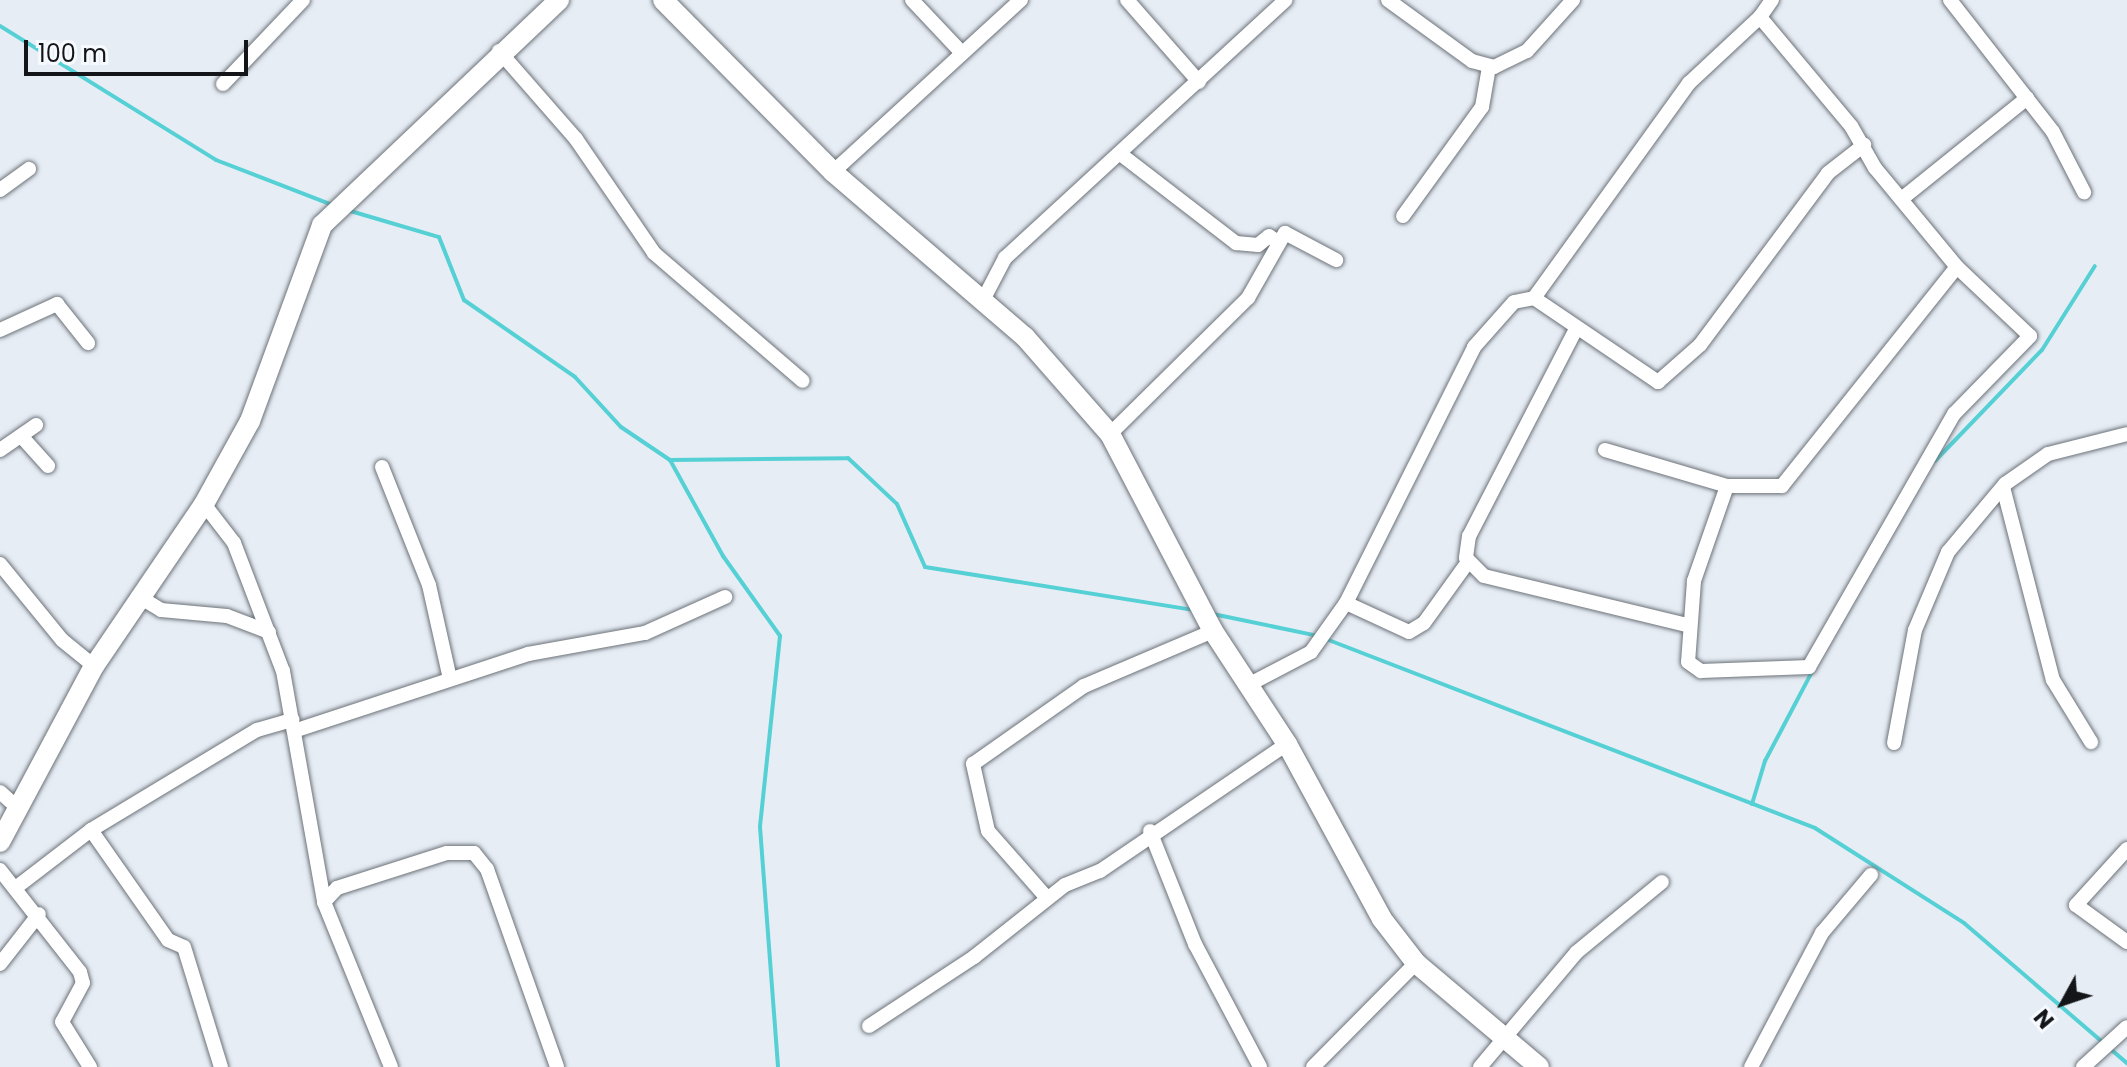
<!DOCTYPE html>
<style>
body{margin:0}
#map{position:relative;width:2127px;height:1067px;overflow:hidden;background:#e7edf5;font-family:Poppins,sans-serif}
div>[style]{position:absolute}
.stream>*{height:4px;margin:-2px;padding:0 2px;transform-origin:2px;border-radius:2px;background:#55d0d4}
.roads{filter:drop-shadow(0 0 2px #6c7278) drop-shadow(0 0 2px #6c7278)}
.street>*{height:14px;margin:-7px;padding:0 7px;transform-origin:7px;border-radius:7px;background:#fff}
.secondary>*{height:20px;margin:-10px;padding:0 10px;transform-origin:10px;border-radius:10px;background:#fff}
span{translate:-50% -50%;white-space:nowrap;text-align:center;line-height:1.15;-webkit-text-stroke:7px #f6faff;paint-order:stroke}
.north{position:absolute;left:2023px;top:963px;width:80px;height:80px;-webkit-text-stroke:6px #f6faff;paint-order:stroke;rotate:230deg;font-size:22px;font-weight:700;line-height:32px;text-align:center;color:#131518}
.north::after{content:'';display:block;margin:auto;width:28px;height:36px;background:#131518;clip-path:polygon(50% 0,100% 100%,50% 72%,0 100%)}
.scale{position:absolute;left:24px;top:40px;width:224px;height:36px;box-sizing:border-box;border:4px solid #131518;border-top:0;padding-left:10px;font-size:24px;line-height:28px;white-space:nowrap;color:#131518;-webkit-text-stroke:6px #f6faff;paint-order:stroke}
</style>
<div id="map">
<div class="stream">
<div style="left:0;top:26px;width:254px;rotate:31.8deg"></div>
<div style="left:216px;top:160px;width:128px;rotate:21.1deg"></div>
<div style="left:347px;top:210px;width:96px;rotate:16.4deg"></div>
<div style="left:439px;top:237px;width:68px;rotate:68.4deg"></div>
<div style="left:464px;top:300px;width:135px;rotate:34.7deg"></div>
<div style="left:575px;top:377px;width:68px;rotate:47.4deg"></div>
<div style="left:621px;top:427px;width:59px;rotate:34deg"></div>
<div style="left:670px;top:460px;width:110px;rotate:61.1deg"></div>
<div style="left:723px;top:556px;width:98px;rotate:54.5deg"></div>
<div style="left:780px;top:636px;width:192px;rotate:96deg"></div>
<div style="left:760px;top:827px;width:241px;rotate:85.7deg"></div>
<div style="left:670px;top:460px;width:178px;rotate:-0.6deg"></div>
<div style="left:848px;top:458px;width:67px;rotate:43.2deg"></div>
<div style="left:897px;top:504px;width:69px;rotate:66deg"></div>
<div style="left:925px;top:567px;width:271px;rotate:9.1deg"></div>
<div style="left:1935px;top:461px;width:154px;rotate:-46.1deg"></div>
<div style="left:2042px;top:350px;width:99px;rotate:-57.8deg"></div>
<div style="left:1213px;top:614px;width:107px;rotate:11.8deg"></div>
<div style="left:1326px;top:639px;width:524px;rotate:21.13deg"></div>
<div style="left:1815px;top:828px;width:177px;rotate:32.5deg"></div>
<div style="left:1964px;top:923px;width:215px;rotate:40.7deg"></div>
<div style="left:1752px;top:804px;width:45px;rotate:-73.2deg"></div>
<div style="left:1765px;top:761px;width:101px;rotate:-62.2deg"></div>
</div>
<div class="roads">
<div class="street">
<div style="left:912px;top:0;width:71px;rotate:46.7deg"></div>
<div style="left:1127px;top:0;width:109px;rotate:48.7deg"></div>
<div style="left:1388px;top:0;width:104px;rotate:36deg"></div>
<div style="left:1472px;top:61px;width:23px;rotate:15deg"></div>
<div style="left:1494px;top:67px;width:37px;rotate:-26deg"></div>
<div style="left:1527px;top:51px;width:69px;rotate:-48deg"></div>
<div style="left:1950px;top:0;width:167px;rotate:52deg"></div>
<div style="left:2053px;top:132px;width:68px;rotate:62.7deg"></div>
<div style="left:499px;top:51px;width:117px;rotate:48.8deg"></div>
<div style="left:576px;top:139px;width:138px;rotate:55.6deg"></div>
<div style="left:654px;top:253px;width:196px;rotate:40.7deg"></div>
<div style="left:223px;top:84px;width:116px;rotate:-46.4deg"></div>
<div style="left:1123px;top:156px;width:143px;rotate:37.6deg"></div>
<div style="left:1236px;top:243px;width:22px;rotate:5deg"></div>
<div style="left:1258px;top:245px;width:14px;rotate:-39deg"></div>
<div style="left:1269px;top:236px;width:11px;rotate:34deg"></div>
<div style="left:833px;top:172px;width:255px;rotate:-42.5deg"></div>
<div style="left:0;top:190px;width:36px;rotate:-36deg"></div>
<div style="left:1904px;top:197px;width:158px;rotate:-38.8deg"></div>
<div style="left:1403px;top:216px;width:135px;rotate:-54.1deg"></div>
<div style="left:1482px;top:107px;width:41px;rotate:-80.1deg"></div>
<div style="left:1534px;top:298px;width:265px;rotate:-54.2deg"></div>
<div style="left:1689px;top:83px;width:97px;rotate:-42.9deg"></div>
<div style="left:982px;top:302px;width:50px;rotate:-62.4deg"></div>
<div style="left:1005px;top:258px;width:381px;rotate:-42.6deg"></div>
<div style="left:0;top:330px;width:63px;rotate:-24.5deg"></div>
<div style="left:57px;top:304px;width:50px;rotate:51.5deg"></div>
<div style="left:1575px;top:331px;width:231px;rotate:117.3deg"></div>
<div style="left:1469px;top:536px;width:22px;rotate:98deg"></div>
<div style="left:1466px;top:558px;width:25px;rotate:45deg"></div>
<div style="left:1484px;top:576px;width:208px;rotate:13.6deg"></div>
<div style="left:1110px;top:434px;width:194px;rotate:-44.6deg"></div>
<div style="left:1248px;top:298px;width:75px;rotate:-60.4deg"></div>
<div style="left:1285px;top:233px;width:58px;rotate:27.9deg"></div>
<div style="left:22px;top:437px;width:39px;rotate:48deg"></div>
<div style="left:0;top:450px;width:44px;rotate:-34.8deg"></div>
<div style="left:1605px;top:450px;width:127px;rotate:16.4deg"></div>
<div style="left:1727px;top:486px;width:55px"></div>
<div style="left:1782px;top:486px;width:280px;rotate:-51.4deg"></div>
<div style="left:382px;top:467px;width:127px;rotate:68.3deg"></div>
<div style="left:429px;top:585px;width:96px;rotate:77.4deg"></div>
<div style="left:1727px;top:486px;width:101px;rotate:109.2deg"></div>
<div style="left:1694px;top:581px;width:81px;rotate:94.2deg"></div>
<div style="left:1688px;top:662px;width:16px;rotate:35deg"></div>
<div style="left:1701px;top:671px;width:108px;rotate:-2.1deg"></div>
<div style="left:1809px;top:667px;width:292px;rotate:-60.2deg"></div>
<div style="left:1954px;top:414px;width:109px;rotate:-45.7deg"></div>
<div style="left:2030px;top:336px;width:100px;rotate:-136.6deg"></div>
<div style="left:1957px;top:267px;width:129px;rotate:-129.6deg"></div>
<div style="left:1875px;top:168px;width:48px;rotate:-119.7deg"></div>
<div style="left:1851px;top:126px;width:142px;rotate:-129.9deg"></div>
<div style="left:1760px;top:17px;width:21px;rotate:-55deg"></div>
<div style="left:2003px;top:487px;width:199px;rotate:75.5deg"></div>
<div style="left:2053px;top:680px;width:73px;rotate:58.5deg"></div>
<div style="left:204px;top:504px;width:49px;rotate:52.4deg"></div>
<div style="left:234px;top:543px;width:137px;rotate:69.1deg"></div>
<div style="left:283px;top:671px;width:235px;rotate:79.9deg"></div>
<div style="left:324px;top:902px;width:178px;rotate:67.9deg"></div>
<div style="left:0;top:564px;width:98px;rotate:50.8deg"></div>
<div style="left:62px;top:640px;width:41px;rotate:39.1deg"></div>
<div style="left:138px;top:596px;width:27px;rotate:31deg"></div>
<div style="left:161px;top:610px;width:66px;rotate:5.2deg"></div>
<div style="left:227px;top:616px;width:45px;rotate:20.9deg"></div>
<div style="left:1346px;top:603px;width:69px;rotate:24.7deg"></div>
<div style="left:1409px;top:632px;width:17px;rotate:-31deg"></div>
<div style="left:1424px;top:623px;width:75px;rotate:-54.2deg"></div>
<div style="left:1248px;top:685px;width:71px;rotate:-27.6deg"></div>
<div style="left:1311px;top:652px;width:60px;rotate:-54.5deg"></div>
<div style="left:1346px;top:603px;width:286px;rotate:-63.4deg"></div>
<div style="left:1474px;top:347px;width:60px;rotate:-48.4deg"></div>
<div style="left:1514px;top:302px;width:20px;rotate:-11deg"></div>
<div style="left:1534px;top:298px;width:150px;rotate:34.1deg"></div>
<div style="left:1658px;top:382px;width:56px;rotate:-41.4deg"></div>
<div style="left:1700px;top:345px;width:214px;rotate:-53.3deg"></div>
<div style="left:1828px;top:173px;width:46px;rotate:-37.9deg"></div>
<div style="left:294px;top:731px;width:246px;rotate:-18.2deg"></div>
<div style="left:528px;top:654px;width:119px;rotate:-10.2deg"></div>
<div style="left:645px;top:633px;width:88px;rotate:-24.2deg"></div>
<div style="left:1894px;top:743px;width:115px;rotate:-79.5deg"></div>
<div style="left:1915px;top:630px;width:85px;rotate:-67.1deg"></div>
<div style="left:1948px;top:552px;width:89px;rotate:-50deg"></div>
<div style="left:2005px;top:484px;width:52px;rotate:-34.9deg"></div>
<div style="left:2048px;top:454px;width:81px;rotate:-14.2deg"></div>
<div style="left:0;top:792px;width:27px;rotate:42deg"></div>
<div style="left:91px;top:830px;width:134px;rotate:55deg"></div>
<div style="left:168px;top:940px;width:17px;rotate:24deg"></div>
<div style="left:184px;top:947px;width:126px;rotate:72.9deg"></div>
<div style="left:1150px;top:831px;width:122px;rotate:68.3deg"></div>
<div style="left:1195px;top:944px;width:139px;rotate:62.1deg"></div>
<div style="left:2127px;top:849px;width:76px;rotate:132.3deg"></div>
<div style="left:2076px;top:905px;width:63px;rotate:36deg"></div>
<div style="left:0;top:870px;width:130px;rotate:51.9deg"></div>
<div style="left:80px;top:972px;width:11px;rotate:75deg"></div>
<div style="left:83px;top:983px;width:44px;rotate:118.3deg"></div>
<div style="left:62px;top:1022px;width:53px;rotate:58.1deg"></div>
<div style="left:18px;top:886px;width:92px;rotate:-37.5deg"></div>
<div style="left:91px;top:830px;width:194px;rotate:-31.1deg"></div>
<div style="left:257px;top:730px;width:37px;rotate:-16deg"></div>
<div style="left:1047px;top:898px;width:89px;rotate:-131.4deg"></div>
<div style="left:988px;top:831px;width:69px;rotate:-102.6deg"></div>
<div style="left:973px;top:764px;width:136px;rotate:-35.1deg"></div>
<div style="left:1084px;top:686px;width:140px;rotate:-23.1deg"></div>
<div style="left:324px;top:902px;width:19px;rotate:-47deg"></div>
<div style="left:337px;top:888px;width:115px;rotate:-17.7deg"></div>
<div style="left:447px;top:853px;width:27px"></div>
<div style="left:474px;top:853px;width:21px;rotate:51deg"></div>
<div style="left:487px;top:869px;width:210px;rotate:70.5deg"></div>
<div style="left:0;top:964px;width:63px;rotate:-52deg"></div>
<div style="left:869px;top:1026px;width:126px;rotate:-33.3deg"></div>
<div style="left:974px;top:957px;width:116px;rotate:-38.4deg"></div>
<div style="left:1065px;top:885px;width:38px;rotate:-22deg"></div>
<div style="left:1100px;top:871px;width:226px;rotate:-34.2deg"></div>
<div style="left:1313px;top:1067px;width:146px;rotate:-45.3deg"></div>
<div style="left:1480px;top:1067px;width:150px;rotate:-49.9deg"></div>
<div style="left:1577px;top:952px;width:110px;rotate:-39.5deg"></div>
<div style="left:1751px;top:1067px;width:152px;rotate:-62.1deg"></div>
<div style="left:1822px;top:933px;width:76px;rotate:-49.8deg"></div>
<div style="left:2083px;top:1067px;width:59px;rotate:-42.3deg"></div>
</div>
<div class="secondary">
<div style="left:663px;top:0;width:242px;rotate:45.3deg"></div>
<div style="left:833px;top:172px;width:253px;rotate:40.7deg"></div>
<div style="left:1025px;top:337px;width:129px;rotate:48.8deg"></div>
<div style="left:1110px;top:434px;width:222px;rotate:62.4deg"></div>
<div style="left:1213px;top:631px;width:135px;rotate:56.8deg"></div>
<div style="left:1287px;top:744px;width:199px;rotate:61.5deg"></div>
<div style="left:1382px;top:919px;width:56px;rotate:52.3deg"></div>
<div style="left:1416px;top:963px;width:161px;rotate:40.2deg"></div>
<div style="left:0;top:842px;width:200px;rotate:-61.9deg"></div>
<div style="left:94px;top:666px;width:196px;rotate:-55.8deg"></div>
<div style="left:204px;top:504px;width:95px;rotate:-61deg"></div>
<div style="left:250px;top:421px;width:209px;rotate:-69.8deg"></div>
<div style="left:322px;top:225px;width:327px;rotate:-43.5deg"></div>
</div>
</div>
<div class="north">N</div>
<div class="scale">100 m</div>
</div>
